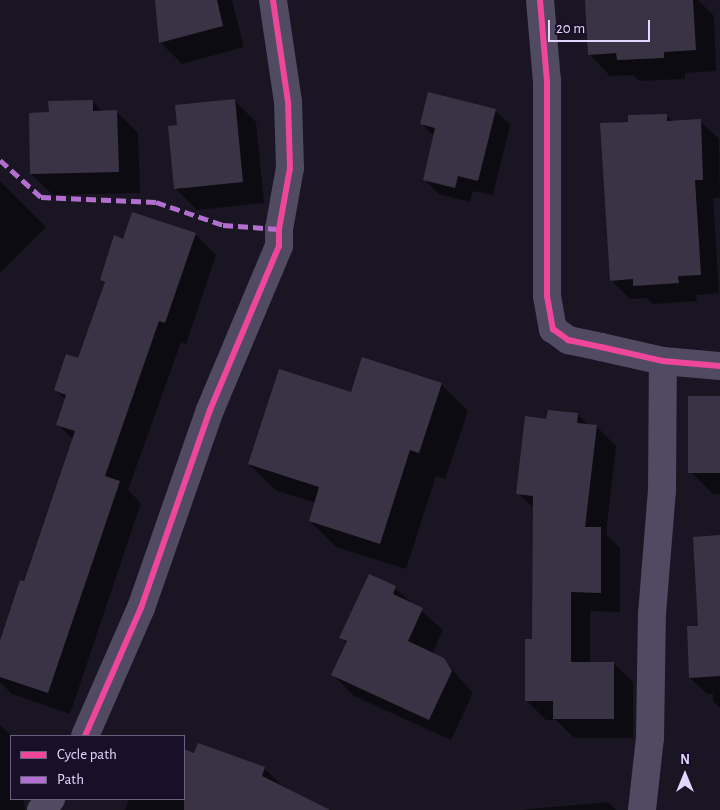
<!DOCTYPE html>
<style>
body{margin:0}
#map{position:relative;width:720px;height:810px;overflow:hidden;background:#1a1522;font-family:"Alegreya Sans",sans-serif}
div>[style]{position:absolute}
.shadow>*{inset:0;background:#0007}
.building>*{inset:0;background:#3a3345;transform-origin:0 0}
.minor>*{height:28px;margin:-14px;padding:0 14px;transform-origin:14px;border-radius:14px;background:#504a63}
.quiet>*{height:5px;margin-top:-2.5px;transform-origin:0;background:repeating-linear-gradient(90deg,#b36fd0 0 10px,transparent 0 15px)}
.cycleway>*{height:6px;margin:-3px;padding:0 3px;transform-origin:3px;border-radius:3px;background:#ed469a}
span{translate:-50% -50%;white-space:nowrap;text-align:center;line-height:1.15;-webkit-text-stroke:4.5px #190f28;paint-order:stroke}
.legend{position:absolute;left:10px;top:735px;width:175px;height:65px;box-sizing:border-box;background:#190f28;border:1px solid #6a5f7e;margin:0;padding:6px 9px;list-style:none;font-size:15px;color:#e4d7ff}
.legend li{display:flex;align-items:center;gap:10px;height:25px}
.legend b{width:25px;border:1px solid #6a5f7e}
.north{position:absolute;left:660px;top:750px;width:50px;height:50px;-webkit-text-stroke:4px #190f28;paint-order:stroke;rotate:0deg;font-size:14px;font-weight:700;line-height:20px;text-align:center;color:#e4d7ff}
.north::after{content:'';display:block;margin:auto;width:18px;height:22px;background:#e4d7ff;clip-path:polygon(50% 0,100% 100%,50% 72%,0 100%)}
.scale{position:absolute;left:548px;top:20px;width:102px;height:22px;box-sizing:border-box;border:2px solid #e4d7ff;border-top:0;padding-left:6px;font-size:15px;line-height:18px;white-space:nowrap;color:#e4d7ff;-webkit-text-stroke:4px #190f28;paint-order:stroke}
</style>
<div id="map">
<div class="shadow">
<div style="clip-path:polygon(156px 0,232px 0,244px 47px,182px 64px,160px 42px)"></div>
<div style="clip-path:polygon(586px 0,698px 0,714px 16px,716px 71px,685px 73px,685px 79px,639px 81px,633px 75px,610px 76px,589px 54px)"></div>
<div style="clip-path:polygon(234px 100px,256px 122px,264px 203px,197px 210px,176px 189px,179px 126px)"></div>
<div style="clip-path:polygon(92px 101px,103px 112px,117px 112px,138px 133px,140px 193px,53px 195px,31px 174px,50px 113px)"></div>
<div style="clip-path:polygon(495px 110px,510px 125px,493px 195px,473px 191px,470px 202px,439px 194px,424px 179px,435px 137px,422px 124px)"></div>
<div style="clip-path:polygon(666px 115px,673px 122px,700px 121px,719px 139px,720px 198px,713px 198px,719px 293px,696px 295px,697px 301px,653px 304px,647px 298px,630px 299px,611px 280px,630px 123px)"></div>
<div style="clip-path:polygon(0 181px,46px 227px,0 273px)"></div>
<div style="clip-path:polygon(195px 234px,216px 255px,186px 344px,181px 342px,128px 490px,141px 503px,70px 714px,12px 694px,0 682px,0 647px,73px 439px,58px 425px,66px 400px,56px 390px,79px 360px,105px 284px,101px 280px,124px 241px)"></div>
<div style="clip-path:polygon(441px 384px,468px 411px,445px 479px,436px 476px,406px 569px,336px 547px,310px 521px,316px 503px,275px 490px,249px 464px,351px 394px)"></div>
<div style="clip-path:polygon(720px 397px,720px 494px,713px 494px,692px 473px)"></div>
<div style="clip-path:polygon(577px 414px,589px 425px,596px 426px,616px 446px,606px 534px,620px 548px,620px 612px,590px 611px,590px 663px,613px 663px,633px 682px,633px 738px,574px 738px,556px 720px,546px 720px,526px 700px,533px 641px,534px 509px,518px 493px,547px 420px)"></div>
<div style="clip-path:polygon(720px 537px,720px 708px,713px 701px,713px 694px,707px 694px,690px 678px)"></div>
<div style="clip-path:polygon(395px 588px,443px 630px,432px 654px,443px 659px,473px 693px,451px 740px,354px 696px,333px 675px,347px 644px,340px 637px)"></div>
<div style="clip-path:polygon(0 725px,12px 736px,11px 799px,23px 799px,25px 810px,0 810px)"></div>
<div style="clip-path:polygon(184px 750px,264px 768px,287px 791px,321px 810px,125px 810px,129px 799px,184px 799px)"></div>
<div style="clip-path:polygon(608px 802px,616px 810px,519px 810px)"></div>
</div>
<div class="building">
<div style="clip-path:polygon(155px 0,217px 0,223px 26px,159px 43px)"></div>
<div style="clip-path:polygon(585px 0,693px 0,696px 50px,664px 52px,664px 58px,617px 60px,616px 53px,588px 55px)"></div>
<div style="clip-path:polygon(428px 92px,496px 109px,478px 181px,458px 176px,455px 188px,423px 180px,435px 128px,420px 124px)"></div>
<div style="clip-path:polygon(235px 99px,243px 182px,174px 189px,168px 126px,177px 125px,175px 105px)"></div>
<div style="clip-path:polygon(93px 100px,93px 111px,117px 110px,119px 172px,30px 174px,29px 113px,49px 112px,48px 101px)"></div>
<div style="clip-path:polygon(667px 114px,667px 121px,701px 119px,703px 180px,695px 180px,701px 275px,678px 276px,679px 283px,633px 286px,633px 279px,610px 281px,600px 123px,628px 122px,628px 115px)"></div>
<div style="clip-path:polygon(132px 212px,196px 233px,165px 323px,159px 321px,105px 476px,120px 481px,48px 693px,0 677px,0 641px,20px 580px,24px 581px,75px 431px,56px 425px,66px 395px,54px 390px,66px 354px,78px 358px,105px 282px,100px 280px,114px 235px,123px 239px)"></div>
<div style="clip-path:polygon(362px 357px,442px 383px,419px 453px,410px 450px,380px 544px,309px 521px,319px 487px,248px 464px,279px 369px,351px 392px)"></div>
<div style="left:688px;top:396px;width:32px;height:77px"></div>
<div style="clip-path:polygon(548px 410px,578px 413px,577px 423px,597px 425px,585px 527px,601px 527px,601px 593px,571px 592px,571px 662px,614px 662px,614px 719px,553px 719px,553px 701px,525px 701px,525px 639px,532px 639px,533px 496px,516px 494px,525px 416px,546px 419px)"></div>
<div style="clip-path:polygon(720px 535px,720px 676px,689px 678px,687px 626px,698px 626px,693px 537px)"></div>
<div style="clip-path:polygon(369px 574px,396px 586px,393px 594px,423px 608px,408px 641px,444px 658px,452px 671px,429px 720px,331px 675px,347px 641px,339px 638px)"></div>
<div style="clip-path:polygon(198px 743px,265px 767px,262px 776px,330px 810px,184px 810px,184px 749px,194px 753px)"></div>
</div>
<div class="minor">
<div style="left:540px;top:0;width:81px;rotate:85.1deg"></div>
<div style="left:547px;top:81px;width:215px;rotate:90deg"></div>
<div style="left:547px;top:296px;width:34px;rotate:80deg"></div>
<div style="left:553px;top:329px;width:19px;rotate:36deg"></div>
<div style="left:568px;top:340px;width:34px;rotate:12deg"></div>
<div style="left:601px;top:347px;width:64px;rotate:12.7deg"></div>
<div style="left:663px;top:361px;width:57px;rotate:5deg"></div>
<div style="left:85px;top:736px;width:140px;rotate:-66.4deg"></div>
<div style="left:141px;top:608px;width:210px;rotate:-70.8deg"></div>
<div style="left:210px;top:410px;width:178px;rotate:-67.2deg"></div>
<div style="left:279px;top:246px;width:17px;rotate:-90deg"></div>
<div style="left:279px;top:229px;width:62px;rotate:-79.8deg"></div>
<div style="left:290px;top:168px;width:66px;rotate:-91.7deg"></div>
<div style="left:288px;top:102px;width:103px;rotate:-98.4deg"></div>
<div style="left:41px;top:810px;width:15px;rotate:-48deg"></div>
<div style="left:642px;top:810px;width:72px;rotate:-83.7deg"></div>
<div style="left:650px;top:738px;width:124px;rotate:-89.1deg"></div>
<div style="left:652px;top:614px;width:123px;rotate:-85.4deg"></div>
<div style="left:662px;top:491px;width:130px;rotate:-89.6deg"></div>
</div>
<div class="quiet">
<div style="left:0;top:160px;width:55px;rotate:42.1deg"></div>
<div style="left:41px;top:197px;width:115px;rotate:2.5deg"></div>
<div style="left:156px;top:202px;width:71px;rotate:18.9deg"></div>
<div style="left:223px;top:225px;width:56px;rotate:4.1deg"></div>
</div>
<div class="cycleway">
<div style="left:540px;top:0;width:81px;rotate:85.1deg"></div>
<div style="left:547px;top:81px;width:215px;rotate:90deg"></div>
<div style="left:547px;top:296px;width:34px;rotate:80deg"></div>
<div style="left:553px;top:329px;width:19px;rotate:36deg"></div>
<div style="left:568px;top:340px;width:34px;rotate:12deg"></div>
<div style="left:601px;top:347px;width:64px;rotate:12.7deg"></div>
<div style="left:663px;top:361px;width:57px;rotate:5deg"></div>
<div style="left:85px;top:736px;width:140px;rotate:-66.4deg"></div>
<div style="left:141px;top:608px;width:210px;rotate:-70.8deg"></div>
<div style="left:210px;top:410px;width:178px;rotate:-67.2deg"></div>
<div style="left:279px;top:246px;width:17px;rotate:-90deg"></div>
<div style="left:279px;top:229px;width:62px;rotate:-79.8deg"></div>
<div style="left:290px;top:168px;width:66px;rotate:-91.7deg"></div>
<div style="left:288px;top:102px;width:103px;rotate:-98.4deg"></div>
</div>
<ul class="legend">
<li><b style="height:6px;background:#ed469a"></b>Cycle path</li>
<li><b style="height:6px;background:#b36fd0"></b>Path</li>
</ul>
<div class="north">N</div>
<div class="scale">20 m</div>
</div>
